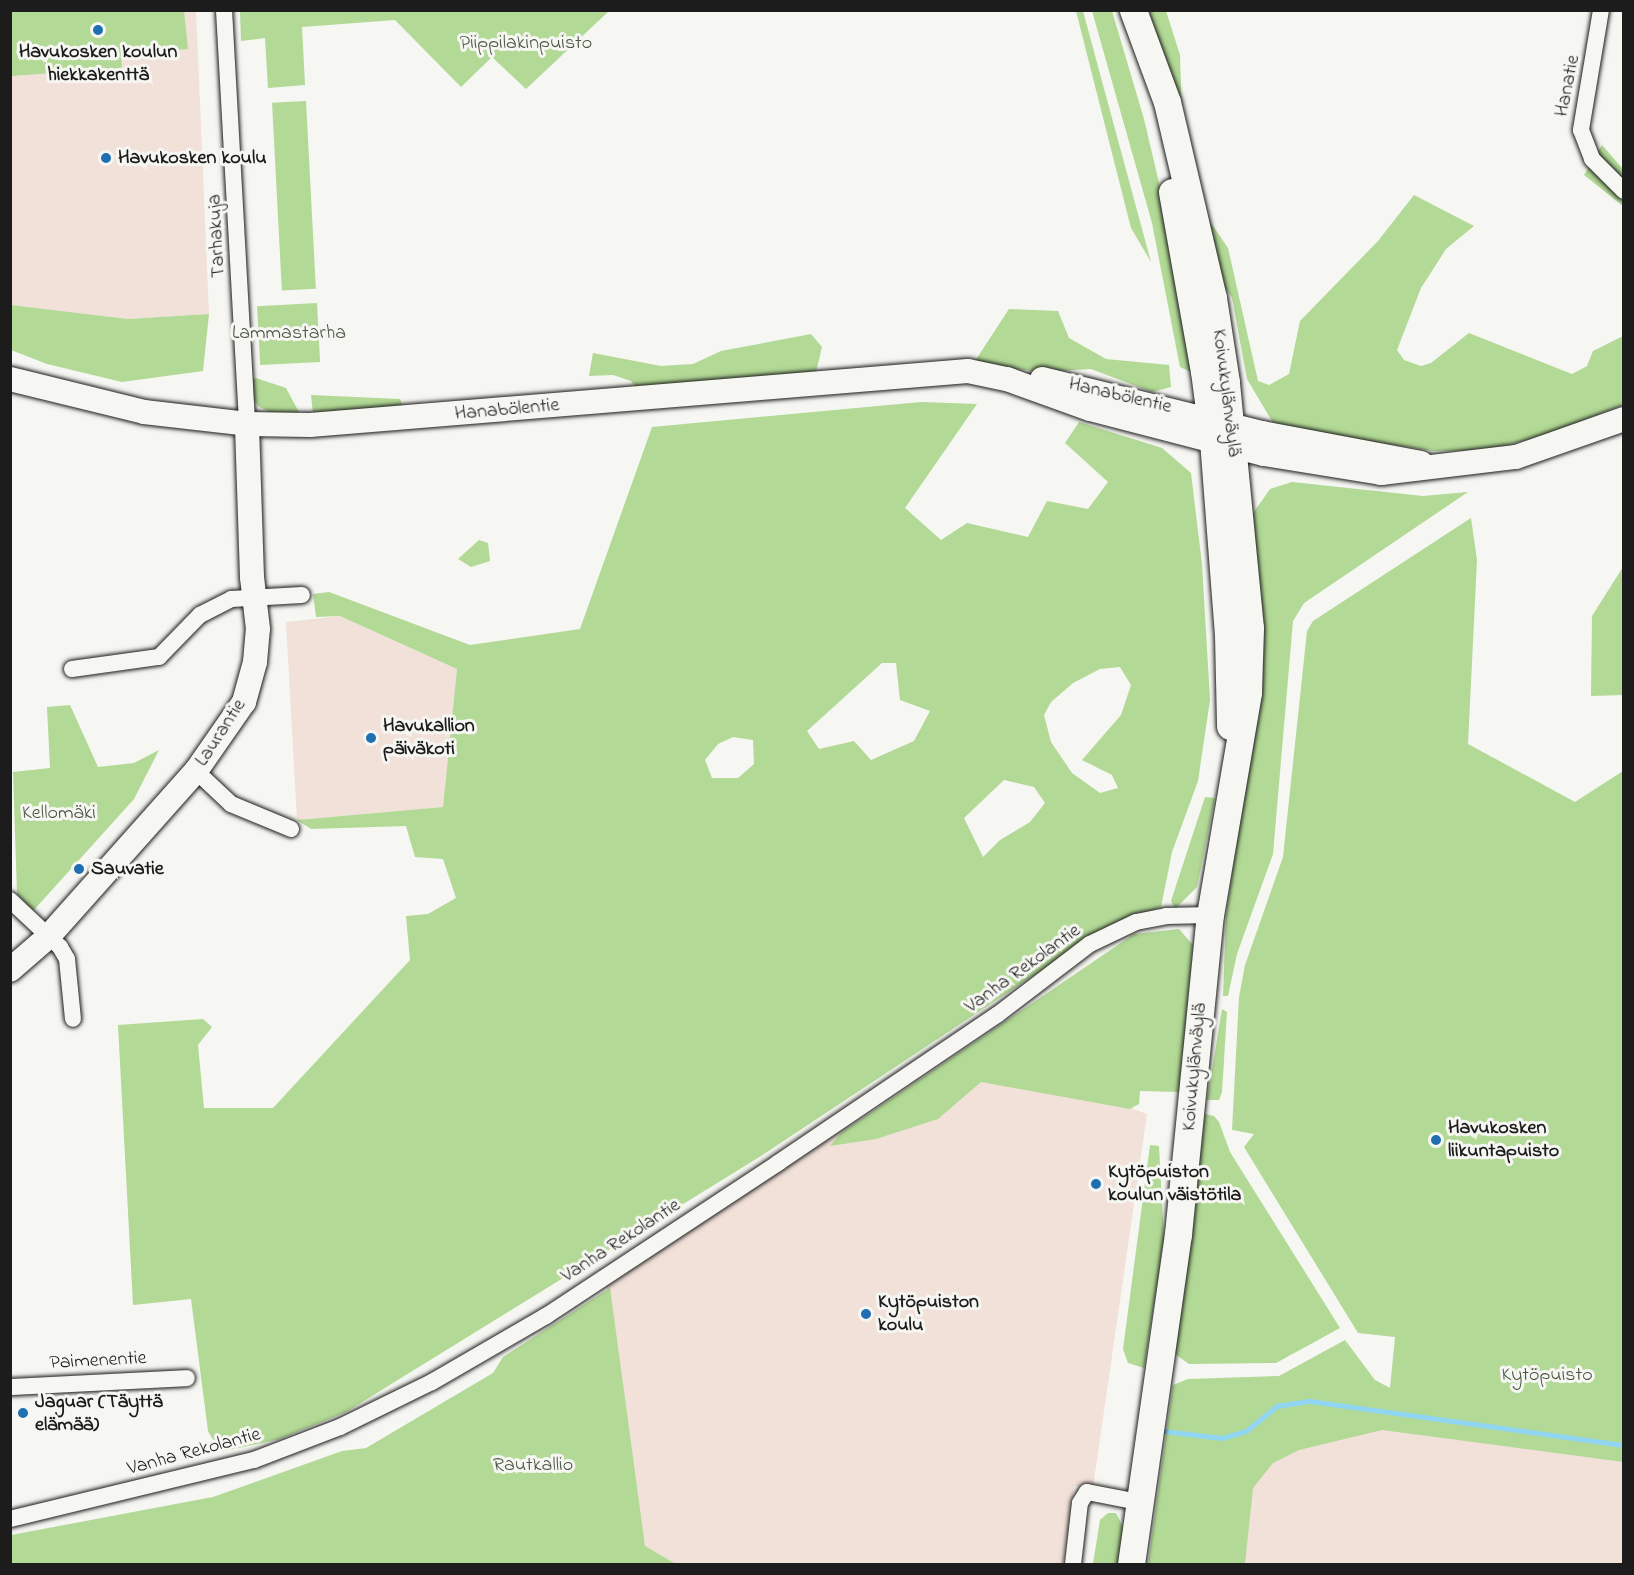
<!DOCTYPE html>
<meta charset="utf-8">
<style>
body{margin:0}
#map{position:relative;width:1634px;height:1575px;overflow:hidden;background:#f6f6f2;font-family:"Indie Flower",sans-serif}
div>[style]{position:absolute}
.built>*{inset:0;background:#f1e1d8}
.green>*{inset:0;background:#b2d995;transform-origin:0 0}
.stream>*{height:4.5px;margin:-2.25px;padding:0 2.25px;transform-origin:2.25px;border-radius:2.25px;background:#90d5f1}
.roads{filter:drop-shadow(0 0 2px #1c1c1c) drop-shadow(0 0 2px #1c1c1c)}
.street>*{height:16px;margin:-8px;padding:0 8px;transform-origin:8px;border-radius:8px;background:#f6f6f2}
.secondary>*{height:24px;margin:-12px;padding:0 12px;transform-origin:12px;border-radius:12px;background:#f6f6f2}
.primary>*{height:27px;margin:-13.5px;padding:0 13.5px;transform-origin:13.5px;border-radius:13.5px;background:#f6f6f2}
.dots>*{width:16px;height:16px;translate:-50% -50%;box-sizing:border-box;border:3px solid #f6f6f2;border-radius:50%}
span{translate:-50% -50%;white-space:nowrap;text-align:center;line-height:1.15;-webkit-text-stroke:6px #f6f6f2;paint-order:stroke}
.park-label{font-size:20px;color:#495540}
.poi-label{font-size:20px;color:#1c1c1c;font-weight:700}
.left{translate:0 -50%;text-align:left}
.street-label{font-size:20px;color:#1c1c1c}
.frame{position:absolute;inset:0;border:12px solid #1c1c1c;pointer-events:none}
</style>
<div id="map">
<div class="built">
<div style="clip-path:polygon(11px 11px,196px 11px,209px 314px,128px 319px,11px 305px)"></div>
<div style="clip-path:polygon(340px 616px,457px 669px,443px 807px,297px 820px,286px 622px)"></div>
<div style="clip-path:polygon(969px 1050px,1147px 1114px,1093px 1487px,1074px 1486px,1063px 1564px,676px 1564px,645px 1546px,606px 1280px)"></div>
<div style="clip-path:polygon(1238px 1407px,1623px 1462px,1623px 1564px,1217px 1564px)"></div>
</div>
<div class="green">
<div style="clip-path:polygon(11px 10px,184px 11px,188px 49px,121px 54px,122px 68px,11px 76px)"></div>
<div style="clip-path:polygon(240px 11px,240px 10px,609px 11px,526px 89px,492px 57px,461px 87px,395px 20px,302px 27px,305px 85px,268px 88px,265px 38px,241px 41px)"></div>
<div style="clip-path:polygon(1076px 11px,1083px 11px,1151px 262px,1131px 228px)"></div>
<div style="clip-path:polygon(1092px 11px,1112px 11px,1144px 119px,1171px 234px,1191px 372px,1180px 367px,1152px 223px)"></div>
<div style="clip-path:polygon(1149px 11px,1166px 11px,1180px 55px,1182px 118px)"></div>
<div style="left:306px;top:101px;width:188px;height:34px;rotate:87deg"></div>
<div style="clip-path:polygon(1602px 145px,1623px 169px,1623px 206px,1584px 175px)"></div>
<div style="clip-path:polygon(1414px 195px,1474px 226px,1446px 249px,1421px 288px,1397px 350px,1404px 360px,1421px 366px,1431px 363px,1469px 333px,1572px 374px,1587px 366px,1593px 351px,1623px 336px,1623px 405px,1551px 433px,1491px 450px,1434px 451px,1276px 428px,1247px 379px,1232px 298px,1223px 284px,1207px 217px,1228px 248px,1258px 381px,1269px 385px,1289px 374px,1300px 321px,1378px 241px)"></div>
<div style="left:317px;top:303px;width:59px;height:60px;rotate:87deg"></div>
<div style="clip-path:polygon(11px 305px,128px 319px,209px 314px,203px 371px,122px 382px,47px 364px,11px 350px)"></div>
<div style="clip-path:polygon(1009px 309px,1058px 311px,1069px 338px,1106px 359px,1169px 365px,1171px 387px,1152px 392px,1091px 369px,1042px 372px,973px 364px)"></div>
<div style="clip-path:polygon(811px 334px,822px 347px,816px 372px,636px 388px,631px 381px,613px 375px,589px 376px,593px 353px,661px 366px,693px 364px,721px 351px)"></div>
<div style="clip-path:polygon(256px 378px,286px 388px,300px 414px,275px 415px,258px 406px,252px 397px,252px 379px)"></div>
<div style="clip-path:polygon(311px 395px,400px 399px,404px 409px,313px 414px)"></div>
<div style="clip-path:polygon(evenodd,921px 402px,977px 404px,905px 508px,941px 540px,967px 523px,1028px 537px,1047px 501px,1088px 509px,1108px 482px,1065px 443px,1079px 422px,1162px 448px,1191px 473px,1202px 564px,1210px 700px,1198px 781px,1172px 852px,1161px 907px,1108px 926px,761px 1156px,346px 1412px,280px 1439px,220px 1452px,208px 1431px,191px 1299px,133px 1305px,118px 1025px,203px 1019px,212px 1027px,198px 1045px,204px 1108px,273px 1108px,410px 960px,406px 916px,428px 914px,456px 898px,443px 859px,415px 857px,406px 826px,311px 829px,297px 820px,443px 807px,457px 669px,340px 616px,316px 617px,313px 594px,329px 592px,470px 645px,580px 629px,652px 427px,921px 402px,882px 663px,896px 663px,900px 700px,930px 711px,914px 741px,871px 760px,854px 741px,819px 749px,807px 731px,882px 663px,921px 402px,1120px 667px,1131px 685px,1121px 715px,1082px 760px,1112px 775px,1118px 788px,1100px 793px,1072px 773px,1051px 742px,1044px 715px,1051px 702px,1073px 683px,1100px 669px,1120px 667px,921px 402px,733px 737px,753px 740px,754px 764px,738px 778px,712px 778px,705px 760px,718px 744px,733px 737px,921px 402px,1004px 780px,1034px 787px,1045px 803px,1030px 822px,1000px 840px,983px 857px,964px 818px,1004px 780px)"></div>
<div style="clip-path:polygon(1292px 482px,1423px 496px,1468px 492px,1304px 603px,1293px 621px,1273px 854px,1237px 954px,1228px 996px,1223px 996px,1226px 917px,1243px 786px,1249px 519px,1270px 489px)"></div>
<div style="clip-path:polygon(1471px 518px,1477px 560px,1468px 744px,1575px 802px,1623px 771px,1623px 1462px,1382px 1430px,1299px 1450px,1273px 1463px,1253px 1488px,1245px 1564px,1148px 1564px,1173px 1385px,1188px 1379px,1279px 1376px,1345px 1340px,1375px 1380px,1390px 1388px,1395px 1337px,1358px 1333px,1244px 1147px,1254px 1134px,1232px 1130px,1239px 997px,1245px 965px,1283px 857px,1307px 631px,1313px 621px)"></div>
<div style="clip-path:polygon(479px 540px,488px 543px,490px 561px,471px 567px,458px 559px)"></div>
<div style="clip-path:polygon(1623px 567px,1623px 695px,1591px 696px,1592px 616px)"></div>
<div style="clip-path:polygon(70px 705px,98px 767px,134px 763px,159px 750px,134px 799px,33px 911px,17px 894px,13px 772px,50px 768px,47px 707px)"></div>
<div style="clip-path:polygon(1205px 797px,1215px 798px,1197px 887px,1175px 909px,1171px 901px)"></div>
<div style="clip-path:polygon(1179px 929px,1193px 945px,1180px 1092px,1140px 1091px,1139px 1104px,1130px 1109px,981px 1082px,938px 1119px,876px 1139px,830px 1146px,841px 1133px,1134px 934px)"></div>
<div style="clip-path:polygon(1222px 1009px,1227px 1012px,1222px 1092px,1219px 1100px,1207px 1100px)"></div>
<div style="clip-path:polygon(1205px 1114px,1214px 1116px,1219px 1122px,1230px 1152px,1340px 1328px,1276px 1363px,1189px 1364px,1175px 1354px)"></div>
<div style="clip-path:polygon(1150px 1145px,1159px 1146px,1164px 1240px,1144px 1368px,1128px 1363px,1123px 1349px)"></div>
<div style="clip-path:polygon(610px 1288px,645px 1546px,676px 1564px,11px 1564px,11px 1535px,213px 1497px,342px 1451px,366px 1448px,493px 1373px,503px 1357px)"></div>
<div style="clip-path:polygon(1108px 1513px,1116px 1513px,1123px 1527px,1120px 1564px,1093px 1564px,1100px 1520px)"></div>
</div>
<div class="stream">
<div style="left:1164px;top:1431px;width:58px;rotate:6.9deg"></div>
<div style="left:1222px;top:1438px;width:25px;rotate:-16deg"></div>
<div style="left:1246px;top:1431px;width:40px;rotate:-39deg"></div>
<div style="left:1277px;top:1406px;width:33px;rotate:-9deg"></div>
<div style="left:1310px;top:1401px;width:317px;rotate:8deg"></div>
</div>
<div class="roads">
<div class="street">
<div style="left:224px;top:10px;width:415px;rotate:86.8deg"></div>
<div style="left:1601px;top:10px;width:122px;rotate:99.5deg"></div>
<div style="left:1581px;top:130px;width:31px;rotate:69deg"></div>
<div style="left:1592px;top:159px;width:45px;rotate:45deg"></div>
<div style="left:72px;top:669px;width:88px;rotate:-7.9deg"></div>
<div style="left:159px;top:657px;width:59px;rotate:-45.7deg"></div>
<div style="left:200px;top:615px;width:35px;rotate:-27deg"></div>
<div style="left:231px;top:599px;width:71px;rotate:-3.2deg"></div>
<div style="left:196px;top:771px;width:48px;rotate:43.3deg"></div>
<div style="left:231px;top:804px;width:65px;rotate:22.6deg"></div>
<div style="left:10px;top:900px;width:69px;rotate:43.2deg"></div>
<div style="left:60px;top:947px;width:14px;rotate:60deg"></div>
<div style="left:67px;top:959px;width:60px;rotate:84.3deg"></div>
<div style="left:10px;top:1387px;width:177px;rotate:-2.9deg"></div>
<div style="left:10px;top:1519px;width:251px;rotate:-13.6deg"></div>
<div style="left:254px;top:1460px;width:92px;rotate:-21deg"></div>
<div style="left:340px;top:1427px;width:102px;rotate:-26.1deg"></div>
<div style="left:432px;top:1382px;width:132px;rotate:-30.1deg"></div>
<div style="left:546px;top:1316px;width:278px;rotate:-33.4deg"></div>
<div style="left:778px;top:1163px;width:264px;rotate:-34.1deg"></div>
<div style="left:997px;top:1015px;width:117px;rotate:-37.4deg"></div>
<div style="left:1090px;top:944px;width:51px;rotate:-25.6deg"></div>
<div style="left:1136px;top:922px;width:31px;rotate:-11deg"></div>
<div style="left:1166px;top:916px;width:44px;rotate:-1.3deg"></div>
<div style="left:1073px;top:1564px;width:61px;rotate:-83.5deg"></div>
<div style="left:1080px;top:1503px;width:13px;rotate:-58deg"></div>
<div style="left:1087px;top:1492px;width:53px;rotate:10.9deg"></div>
</div>
<div class="secondary">
<div style="left:10px;top:379px;width:138px;rotate:13.8deg"></div>
<div style="left:144px;top:412px;width:104px;rotate:6.6deg"></div>
<div style="left:247px;top:424px;width:63px;rotate:0.9deg"></div>
<div style="left:310px;top:425px;width:660px;rotate:-4.69deg"></div>
<div style="left:968px;top:371px;width:40px;rotate:12deg"></div>
<div style="left:1007px;top:379px;width:88px;rotate:19.9deg"></div>
<div style="left:1090px;top:409px;width:180px;rotate:14.5deg"></div>
<div style="left:1264px;top:454px;width:119px;rotate:9.2deg"></div>
<div style="left:1381px;top:473px;width:136px;rotate:-6.8deg"></div>
<div style="left:1516px;top:457px;width:114px;rotate:-19.4deg"></div>
<div style="left:1042px;top:379px;width:227px;rotate:13.8deg"></div>
<div style="left:1262px;top:433px;width:162px;rotate:10.7deg"></div>
<div style="left:10px;top:970px;width:50px;rotate:-41deg"></div>
<div style="left:48px;top:937px;width:222px;rotate:-48.3deg"></div>
<div style="left:196px;top:771px;width:84px;rotate:-55.2deg"></div>
<div style="left:244px;top:702px;width:41px;rotate:-74.6deg"></div>
<div style="left:255px;top:662px;width:33px;rotate:-85deg"></div>
<div style="left:258px;top:629px;width:52px;rotate:-96.6deg"></div>
<div style="left:252px;top:577px;width:153px;rotate:-91.9deg"></div>
</div>
<div class="primary">
<div style="left:1172px;top:192px;width:182px;rotate:79.9deg"></div>
<div style="left:1204px;top:371px;width:70px;rotate:82.6deg"></div>
<div style="left:1213px;top:440px;width:196px;rotate:85.6deg"></div>
<div style="left:1228px;top:635px;width:91px;rotate:88.7deg"></div>
<div style="left:1131px;top:1564px;width:333px;rotate:-81.9deg"></div>
<div style="left:1178px;top:1234px;width:321px;rotate:-84.3deg"></div>
<div style="left:1210px;top:915px;width:226px;rotate:-80.3deg"></div>
<div style="left:1248px;top:692px;width:64px;rotate:-88.2deg"></div>
<div style="left:1250px;top:628px;width:247px;rotate:-95.6deg"></div>
<div style="left:1226px;top:382px;width:85px;rotate:-98.8deg"></div>
<div style="left:1213px;top:298px;width:201px;rotate:-103.2deg"></div>
<div style="left:1167px;top:102px;width:98px;rotate:-110.3deg"></div>
</div>
</div>
<div class="dots">
<div style="left:98px;top:30px;background:#1f6fb2"></div>
<div style="left:106px;top:158px;background:#1f6fb2"></div>
<div style="left:371px;top:738px;background:#1f6fb2"></div>
<div style="left:79px;top:869px;background:#1f6fb2"></div>
<div style="left:1436px;top:1140px;background:#1f6fb2"></div>
<div style="left:1096px;top:1184px;background:#1f6fb2"></div>
<div style="left:866px;top:1314px;background:#1f6fb2"></div>
<div style="left:23px;top:1413px;background:#1f6fb2"></div>
</div>
<div class="park-label">
<span style="left:526px;top:43px">Piippilakinpuisto</span>
<span style="left:289px;top:333px">Lammastarha</span>
<span style="left:59px;top:813px">Kellomäki</span>
<span style="left:1547px;top:1375px">Kytöpuisto</span>
<span style="left:533px;top:1465px">Rautkallio</span>
</div>
<div class="poi-label">
<span style="left:98px;top:64px">Havukosken koulun<br>hiekkakenttä</span>
<span class="left" style="left:118px;top:158px">Havukosken koulu</span>
<span class="left" style="left:383px;top:738px">Havukallion<br>päiväkoti</span>
<span class="left" style="left:91px;top:869px">Sauvatie</span>
<span class="left" style="left:1448px;top:1140px">Havukosken<br>liikuntapuisto</span>
<span class="left" style="left:1108px;top:1184px">Kytöpuiston<br>koulun väistötila</span>
<span class="left" style="left:878px;top:1314px">Kytöpuiston<br>koulu</span>
<span class="left" style="left:35px;top:1414px">Jaguar (Täyttä<br>elämää)</span>
</div>
<div class="street-label">
<span style="left:1568px;top:86px;rotate:-79deg">Hanatie</span>
<span style="left:217px;top:236px;rotate:-93deg">Tarhakuja</span>
<span style="left:1226px;top:393px;rotate:83deg">Koivukylänväylä</span>
<span style="left:1120px;top:396px;rotate:13deg">Hanabölentie</span>
<span style="left:507px;top:410px;rotate:-5deg">Hanabölentie</span>
<span style="left:221px;top:733px;rotate:-57deg">Laurantie</span>
<span style="left:1023px;top:969px;rotate:-36deg">Vanha Rekolantie</span>
<span style="left:1195px;top:1067px;rotate:-85deg">Koivukylänväylä</span>
<span style="left:621px;top:1241px;rotate:-33deg">Vanha Rekolantie</span>
<span style="left:98px;top:1361px;rotate:-3deg">Paimenentie</span>
<span style="left:194px;top:1452px;rotate:-15deg">Vanha Rekolantie</span>
</div>
<div class="frame"></div>
</div>
